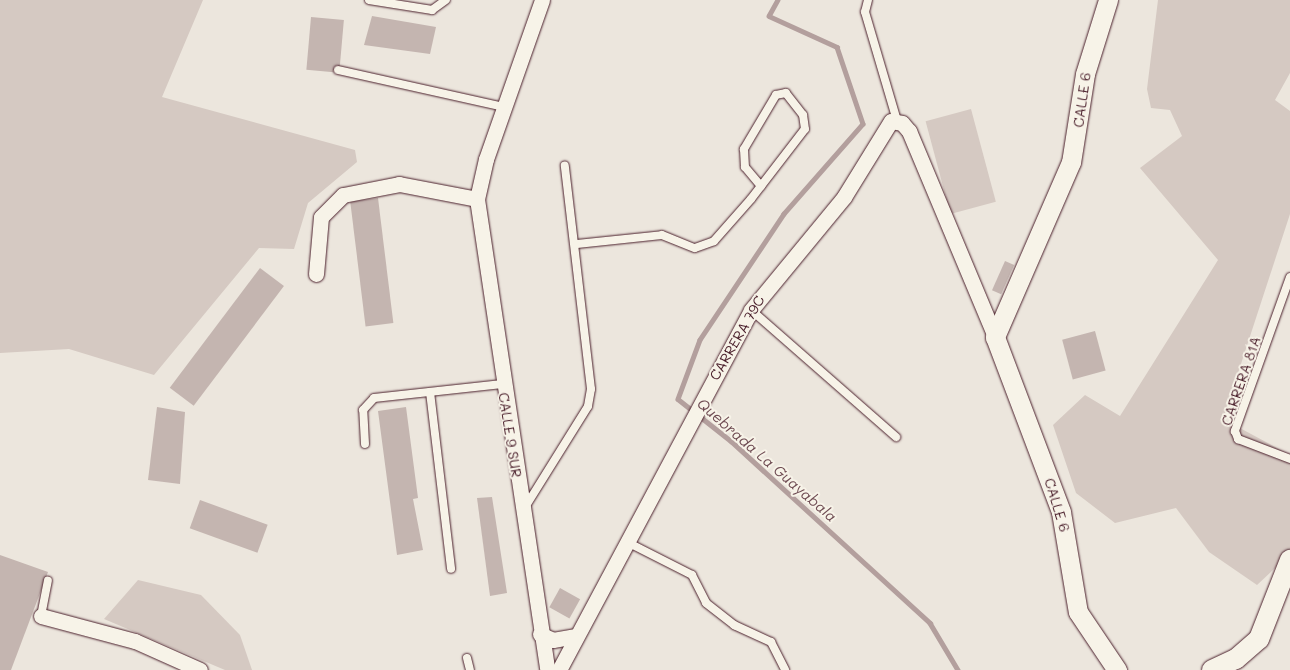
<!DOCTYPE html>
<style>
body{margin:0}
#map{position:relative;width:1290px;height:670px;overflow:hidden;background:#ece6dd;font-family:Mali,sans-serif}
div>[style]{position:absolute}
.green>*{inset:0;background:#d5c9c2;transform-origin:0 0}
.stream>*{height:4.5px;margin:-2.25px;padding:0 2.25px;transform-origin:2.25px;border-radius:2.25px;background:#b39f9d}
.building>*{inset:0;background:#c4b5b0;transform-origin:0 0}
.roads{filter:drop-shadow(0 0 1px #4a1f2b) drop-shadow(0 0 1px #4a1f2b)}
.service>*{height:8px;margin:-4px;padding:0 4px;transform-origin:4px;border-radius:4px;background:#f7f3e8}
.minor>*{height:15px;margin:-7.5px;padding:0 7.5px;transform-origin:7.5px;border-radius:7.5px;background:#f7f3e8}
.tertiary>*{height:19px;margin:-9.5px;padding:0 9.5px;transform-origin:9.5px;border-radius:9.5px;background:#f7f3e8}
.secondary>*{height:20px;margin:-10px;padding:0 10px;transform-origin:10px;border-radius:10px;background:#f7f3e8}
span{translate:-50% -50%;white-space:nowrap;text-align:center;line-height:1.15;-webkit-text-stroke:4px #f7f3e8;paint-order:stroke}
.street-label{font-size:14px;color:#4a1f2b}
.water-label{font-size:15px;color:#6f4c53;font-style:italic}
</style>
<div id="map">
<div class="green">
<div style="clip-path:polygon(0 0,203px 0,162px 97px,355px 150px,357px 162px,308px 203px,294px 249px,259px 248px,154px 375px,69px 349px,0 353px)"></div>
<div style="clip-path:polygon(1158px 0,1290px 0,1290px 73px,1275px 100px,1290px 111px,1290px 214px,1223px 419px,1290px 455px,1290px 554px,1257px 585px,1209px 552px,1176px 508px,1115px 523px,1076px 493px,1053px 425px,1085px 395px,1120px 416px,1218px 260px,1140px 168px,1182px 136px,1170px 110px,1151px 108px,1147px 89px)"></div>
<div style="left:971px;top:109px;width:96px;height:47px;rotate:75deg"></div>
<div style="clip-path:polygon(138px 580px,201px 595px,240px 635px,252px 670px,225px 670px,104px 619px)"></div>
</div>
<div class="stream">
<div style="left:778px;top:0;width:18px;rotate:119deg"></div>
<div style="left:769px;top:16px;width:75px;rotate:24.5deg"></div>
<div style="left:837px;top:47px;width:81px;rotate:71.3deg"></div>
<div style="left:863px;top:124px;width:120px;rotate:131.3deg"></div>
<div style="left:784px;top:214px;width:151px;rotate:123.7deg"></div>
<div style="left:700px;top:340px;width:63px;rotate:110.4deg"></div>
<div style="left:678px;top:399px;width:68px;rotate:38.4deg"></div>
<div style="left:731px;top:441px;width:270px;rotate:42.4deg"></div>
<div style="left:930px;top:623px;width:55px;rotate:59.2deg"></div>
</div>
<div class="building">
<div style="clip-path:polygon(372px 16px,436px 27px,430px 54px,364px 45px)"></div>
<div style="left:311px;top:17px;width:33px;height:53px;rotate:5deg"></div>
<div style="left:378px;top:198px;width:126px;height:28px;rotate:83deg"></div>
<div style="left:1005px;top:261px;width:10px;height:32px;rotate:24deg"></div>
<div style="left:260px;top:268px;width:30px;height:150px;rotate:37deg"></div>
<div style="left:1095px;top:331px;width:41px;height:34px;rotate:75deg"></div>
<div style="clip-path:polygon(157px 407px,185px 412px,180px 484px,148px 480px)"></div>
<div style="clip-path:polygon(406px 407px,418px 498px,413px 499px,423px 550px,397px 555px,378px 411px)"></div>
<div style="clip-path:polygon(492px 497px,507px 593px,490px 596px,477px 498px)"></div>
<div style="left:200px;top:500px;width:72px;height:30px;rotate:20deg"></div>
<div style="clip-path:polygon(0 555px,48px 572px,11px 670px,0 670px)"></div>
<div style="left:560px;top:588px;width:23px;height:22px;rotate:29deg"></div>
</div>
<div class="roads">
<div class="service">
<div style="left:369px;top:0;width:64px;rotate:9deg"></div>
<div style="left:432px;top:10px;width:17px;rotate:-36deg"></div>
<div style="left:868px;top:0;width:12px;rotate:104deg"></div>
<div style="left:865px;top:12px;width:114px;rotate:73.6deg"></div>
<div style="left:338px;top:70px;width:170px;rotate:12.6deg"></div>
<div style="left:577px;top:244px;width:85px;rotate:-6deg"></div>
<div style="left:662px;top:235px;width:35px;rotate:22deg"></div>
<div style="left:695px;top:248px;width:20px;rotate:-20deg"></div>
<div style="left:714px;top:241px;width:56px;rotate:-48.6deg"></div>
<div style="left:751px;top:199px;width:88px;rotate:-52.4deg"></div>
<div style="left:805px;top:129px;width:14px;rotate:-98deg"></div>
<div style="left:803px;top:115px;width:28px;rotate:-128deg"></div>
<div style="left:786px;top:93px;width:10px;rotate:169deg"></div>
<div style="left:776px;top:95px;width:63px;rotate:120.7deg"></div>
<div style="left:744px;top:149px;width:18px;rotate:87deg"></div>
<div style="left:745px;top:167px;width:25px;rotate:50deg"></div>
<div style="left:1290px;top:277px;width:164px;rotate:109.7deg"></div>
<div style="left:1235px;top:431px;width:9px;rotate:69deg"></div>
<div style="left:1238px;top:439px;width:56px;rotate:21deg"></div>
<div style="left:751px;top:310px;width:193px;rotate:41.2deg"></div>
<div style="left:430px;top:392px;width:178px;rotate:83.2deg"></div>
<div style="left:365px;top:444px;width:34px;rotate:-93deg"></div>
<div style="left:363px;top:410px;width:16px;rotate:-47deg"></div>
<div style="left:374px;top:398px;width:129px;rotate:-6.2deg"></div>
<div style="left:524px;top:509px;width:121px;rotate:-58.1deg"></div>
<div style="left:588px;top:406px;width:17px;rotate:-80deg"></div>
<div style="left:591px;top:389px;width:225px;rotate:-96.7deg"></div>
<div style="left:627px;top:542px;width:73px;rotate:26.9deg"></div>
<div style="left:692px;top:575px;width:31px;rotate:63deg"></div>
<div style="left:706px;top:603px;width:36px;rotate:38deg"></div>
<div style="left:734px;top:625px;width:41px;rotate:24.7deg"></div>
<div style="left:771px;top:642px;width:31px;rotate:63deg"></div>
<div style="left:41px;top:616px;width:36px;rotate:-79deg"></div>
<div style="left:467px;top:658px;width:12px;rotate:76deg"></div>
</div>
<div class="minor">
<div style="left:542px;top:0;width:169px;rotate:109.4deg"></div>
<div style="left:486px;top:159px;width:41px;rotate:102.7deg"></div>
<div style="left:477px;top:199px;width:476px;rotate:81.5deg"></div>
<div style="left:316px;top:274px;width:57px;rotate:-85deg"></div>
<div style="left:321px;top:217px;width:31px;rotate:-45deg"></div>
<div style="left:343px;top:195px;width:57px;rotate:-11.1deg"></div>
<div style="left:399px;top:184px;width:79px;rotate:10.9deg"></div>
<div style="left:41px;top:616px;width:97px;rotate:14.9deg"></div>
<div style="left:135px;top:641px;width:71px;rotate:24deg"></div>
<div style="left:540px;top:634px;width:14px;rotate:25deg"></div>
<div style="left:553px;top:640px;width:22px;rotate:-10deg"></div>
<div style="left:559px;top:670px;width:408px;rotate:-61.9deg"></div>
<div style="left:751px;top:310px;width:146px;rotate:-50.5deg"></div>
<div style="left:844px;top:197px;width:89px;rotate:-58.3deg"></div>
<div style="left:891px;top:121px;width:11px;rotate:10deg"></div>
<div style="left:902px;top:123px;width:11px;rotate:49deg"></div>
<div style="left:909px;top:131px;width:223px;rotate:67.3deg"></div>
</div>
<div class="tertiary">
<div style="left:1108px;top:0;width:77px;rotate:107.3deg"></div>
<div style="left:1085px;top:74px;width:89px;rotate:99deg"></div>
<div style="left:1071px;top:162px;width:191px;rotate:113.5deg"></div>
<div style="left:995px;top:337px;width:187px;rotate:69.3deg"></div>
<div style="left:1061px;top:512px;width:101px;rotate:80.4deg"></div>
<div style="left:1078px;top:612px;width:70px;rotate:56.1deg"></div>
</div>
<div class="secondary">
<div style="left:1212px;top:670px;width:26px;rotate:-25deg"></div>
<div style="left:1236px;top:659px;width:30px;rotate:-41deg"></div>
<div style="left:1259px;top:639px;width:85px;rotate:-68.6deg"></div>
</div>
</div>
<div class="street-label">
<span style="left:1082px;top:100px;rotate:-82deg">CALLE 6</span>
<span style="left:737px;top:338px;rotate:-60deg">CARRERA 79C</span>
<span style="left:1241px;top:381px;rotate:-71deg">CARRERA 81A</span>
<span style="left:510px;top:435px;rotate:81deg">CALLE 9 SUR</span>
<span style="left:1057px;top:505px;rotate:73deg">CALLE 6</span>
</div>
<div class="water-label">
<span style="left:767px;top:460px;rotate:41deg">Quebrada La Guayabala</span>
</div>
</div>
